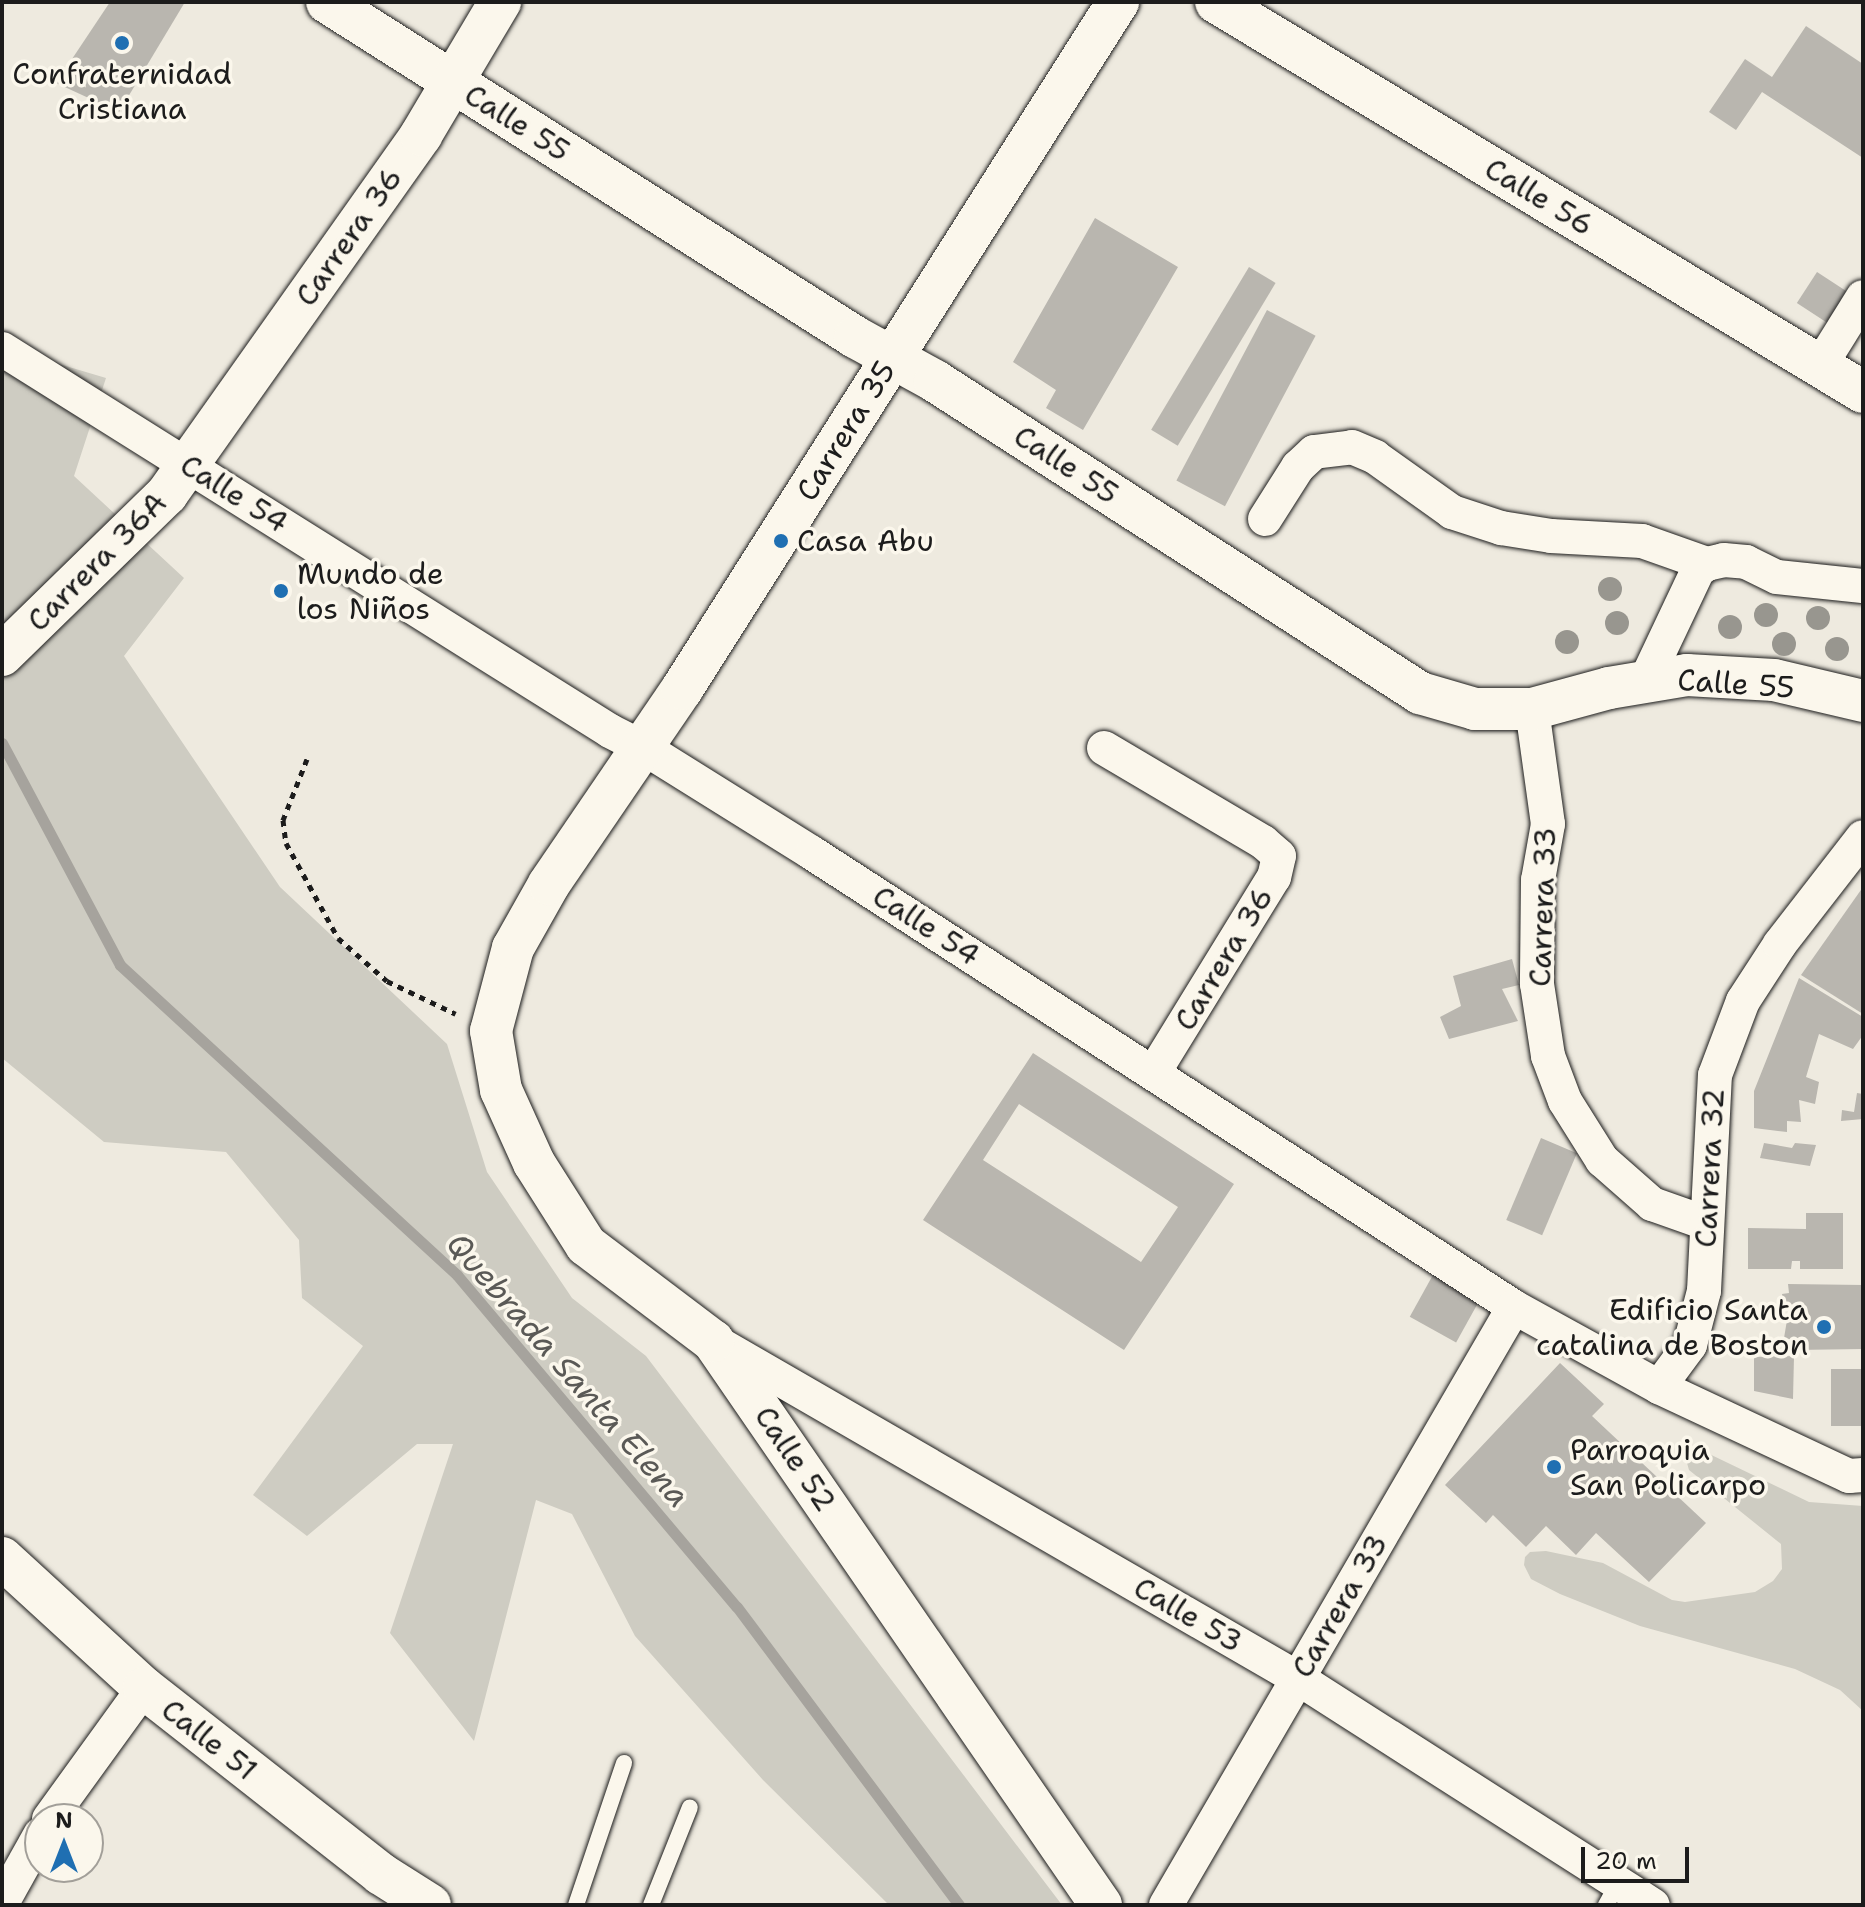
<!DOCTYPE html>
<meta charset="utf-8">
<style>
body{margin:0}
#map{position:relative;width:1865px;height:1907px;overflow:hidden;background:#eeeadf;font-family:"Shantell Sans",sans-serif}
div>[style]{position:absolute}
.green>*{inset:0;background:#ceccc2}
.stream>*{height:11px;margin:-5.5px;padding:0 5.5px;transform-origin:5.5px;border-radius:5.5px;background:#a6a39d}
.building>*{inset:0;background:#b9b6af;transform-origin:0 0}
.path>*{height:5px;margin-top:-2.5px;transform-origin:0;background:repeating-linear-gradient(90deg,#1c1c1c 0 6px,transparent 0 12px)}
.roads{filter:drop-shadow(0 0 2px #1c1c1c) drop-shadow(0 0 2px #1c1c1c)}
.service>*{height:16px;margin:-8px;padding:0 8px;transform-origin:8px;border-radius:8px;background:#fbf7ec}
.minor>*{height:34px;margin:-17px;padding:0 17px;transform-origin:17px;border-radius:17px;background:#fbf7ec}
.tertiary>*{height:42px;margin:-21px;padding:0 21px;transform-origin:21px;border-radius:21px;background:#fbf7ec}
.trees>*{width:24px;height:24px;margin:-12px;border-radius:50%;background:#98968f}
.dots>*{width:22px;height:22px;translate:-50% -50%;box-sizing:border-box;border:4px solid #fbf7ec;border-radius:50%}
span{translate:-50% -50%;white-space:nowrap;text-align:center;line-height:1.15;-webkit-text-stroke:7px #fbf7ec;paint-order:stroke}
.poi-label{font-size:30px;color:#1c1c1c}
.left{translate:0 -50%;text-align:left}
.right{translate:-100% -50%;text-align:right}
.street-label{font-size:30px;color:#1c1c1c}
.water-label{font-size:32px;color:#5a5956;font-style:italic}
.frame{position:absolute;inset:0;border:4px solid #1c1c1c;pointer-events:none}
.north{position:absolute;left:24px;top:1803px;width:80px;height:80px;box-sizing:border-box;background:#fbf7ec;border:2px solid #a29f99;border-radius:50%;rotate:0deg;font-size:22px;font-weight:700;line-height:32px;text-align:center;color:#1c1c1c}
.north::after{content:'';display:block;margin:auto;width:28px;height:36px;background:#1f6fb2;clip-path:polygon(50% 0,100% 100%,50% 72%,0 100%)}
.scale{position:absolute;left:1581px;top:1847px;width:108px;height:36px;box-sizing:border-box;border:4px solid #1c1c1c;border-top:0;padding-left:10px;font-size:24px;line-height:28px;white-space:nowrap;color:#1c1c1c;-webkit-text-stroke:6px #fbf7ec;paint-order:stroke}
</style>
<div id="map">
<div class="green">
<div style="clip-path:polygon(2px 347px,106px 378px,74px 476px,184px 578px,124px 656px,280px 887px,447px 1044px,487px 1172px,572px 1298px,646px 1356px,1062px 1905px,889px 1905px,763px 1780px,635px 1636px,572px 1514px,536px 1500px,474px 1741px,390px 1633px,453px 1444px,417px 1444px,307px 1536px,253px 1495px,363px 1346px,302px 1298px,299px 1240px,226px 1152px,104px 1142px,2px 1058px)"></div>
<div style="clip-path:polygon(1692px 1450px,1701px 1450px,1809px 1502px,1863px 1506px,1863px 1711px,1840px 1690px,1795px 1669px,1640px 1626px,1560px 1594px,1531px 1579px,1524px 1565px,1525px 1557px,1530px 1552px,1546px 1551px,1603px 1563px,1672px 1600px,1685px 1602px,1755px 1592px,1773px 1581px,1782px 1569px,1781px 1544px,1689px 1470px,1685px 1456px)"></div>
</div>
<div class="stream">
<div style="left:2px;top:743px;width:251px;rotate:62deg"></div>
<div style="left:120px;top:965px;width:458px;rotate:42.6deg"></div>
<div style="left:457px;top:1275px;width:434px;rotate:49.9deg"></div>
<div style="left:737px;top:1607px;width:372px;rotate:53.3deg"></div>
</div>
<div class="building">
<div style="clip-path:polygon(110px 2px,185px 2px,119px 112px,56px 83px)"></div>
<div style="clip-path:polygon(1806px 26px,1863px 64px,1863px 158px,1762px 92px,1736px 130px,1709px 112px,1745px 59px,1772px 77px)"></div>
<div style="clip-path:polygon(1095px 218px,1178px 267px,1083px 430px,1046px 408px,1056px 390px,1013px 362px)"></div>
<div style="left:1249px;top:267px;width:31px;height:190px;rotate:31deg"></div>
<div style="left:1817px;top:272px;width:37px;height:37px;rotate:33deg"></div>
<div style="left:1267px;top:310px;width:55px;height:193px;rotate:28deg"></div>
<div style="clip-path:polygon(1863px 887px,1863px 1014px,1801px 975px)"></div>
<div style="clip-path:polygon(1512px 959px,1519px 985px,1502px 989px,1518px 1021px,1449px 1039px,1440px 1017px,1461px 1006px,1453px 976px)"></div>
<div style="clip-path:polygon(1799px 978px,1863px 1017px,1863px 1035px,1853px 1049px,1819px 1034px,1806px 1077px,1819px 1082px,1815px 1104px,1799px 1100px,1801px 1122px,1787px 1121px,1787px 1132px,1754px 1128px,1754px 1091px)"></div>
<div style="clip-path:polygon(evenodd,1033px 1053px,1234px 1184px,1124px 1350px,923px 1220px,1033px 1053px,1019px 1104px,1178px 1207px,1141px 1262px,983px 1160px,1019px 1104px)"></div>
<div style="clip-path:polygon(1857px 1093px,1863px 1094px,1863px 1119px,1841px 1121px,1842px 1110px,1854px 1112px)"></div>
<div style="left:1541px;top:1138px;width:39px;height:89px;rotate:23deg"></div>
<div style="clip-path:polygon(1764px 1143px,1792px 1148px,1795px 1143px,1816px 1145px,1810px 1166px,1760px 1158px)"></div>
<div style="clip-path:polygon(1806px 1213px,1843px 1213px,1843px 1269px,1800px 1269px,1800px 1261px,1792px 1261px,1791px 1269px,1748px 1269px,1748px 1228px,1806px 1229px)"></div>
<div style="left:1434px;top:1273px;width:53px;height:50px;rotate:29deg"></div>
<div style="clip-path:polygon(1788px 1284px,1863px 1285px,1863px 1349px,1795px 1350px,1795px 1340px,1784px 1338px,1789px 1308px,1784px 1309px,1782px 1294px,1789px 1293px)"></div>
<div style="clip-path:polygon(1794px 1356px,1793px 1399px,1754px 1391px,1754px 1357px)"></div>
<div style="clip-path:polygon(1560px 1363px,1604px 1404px,1592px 1416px,1706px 1523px,1649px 1582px,1596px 1533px,1576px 1555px,1546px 1526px,1526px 1547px,1493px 1515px,1486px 1523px,1445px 1485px)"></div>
<div style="left:1863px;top:1369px;width:57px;height:32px;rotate:90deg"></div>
</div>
<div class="path">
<div style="left:307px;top:759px;width:66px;rotate:111.5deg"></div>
<div style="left:283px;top:820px;width:23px;rotate:83deg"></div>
<div style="left:286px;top:843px;width:108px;rotate:61.3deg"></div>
<div style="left:338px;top:938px;width:65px;rotate:41.3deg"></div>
<div style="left:387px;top:981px;width:76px;rotate:25.6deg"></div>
</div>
<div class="roads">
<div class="service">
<div style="left:576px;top:1905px;width:150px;rotate:-71.3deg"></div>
<div style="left:651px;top:1905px;width:105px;rotate:-68.3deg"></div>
<div style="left:1606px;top:1905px;width:25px;rotate:-61deg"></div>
</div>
<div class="minor">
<div style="left:2px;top:349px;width:718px;rotate:32.14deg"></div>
<div style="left:610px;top:731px;width:38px;rotate:27deg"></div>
<div style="left:644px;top:748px;width:198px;rotate:32deg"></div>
<div style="left:812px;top:853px;width:836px;rotate:32.89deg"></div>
<div style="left:1514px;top:1307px;width:166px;rotate:28.9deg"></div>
<div style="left:1659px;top:1387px;width:210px;rotate:25.1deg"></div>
<div style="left:1849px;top:1476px;width:14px;rotate:-4deg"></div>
<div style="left:1820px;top:366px;width:81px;rotate:-58.1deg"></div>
<div style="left:1265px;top:519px;width:62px;rotate:-57.6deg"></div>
<div style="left:1298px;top:467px;width:22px;rotate:-43deg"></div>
<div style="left:1314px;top:452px;width:38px;rotate:-7deg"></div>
<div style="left:1352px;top:447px;width:25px;rotate:23deg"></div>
<div style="left:1375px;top:457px;width:95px;rotate:35.5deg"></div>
<div style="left:1452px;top:512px;width:52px;rotate:18.1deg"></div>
<div style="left:1501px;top:528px;width:51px;rotate:9.1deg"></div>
<div style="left:1551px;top:536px;width:91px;rotate:3.1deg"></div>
<div style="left:1642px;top:541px;width:69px;rotate:19.5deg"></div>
<div style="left:1645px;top:682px;width:124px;rotate:-64.7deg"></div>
<div style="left:1698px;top:570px;width:11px;rotate:-34deg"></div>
<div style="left:1707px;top:564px;width:17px;rotate:-13deg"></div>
<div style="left:1724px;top:560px;width:22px;rotate:5deg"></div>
<div style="left:1746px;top:562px;width:34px;rotate:26deg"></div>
<div style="left:1777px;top:577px;width:86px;rotate:6deg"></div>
<div style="left:1532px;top:709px;width:116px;rotate:82.1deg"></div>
<div style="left:1548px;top:824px;width:57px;rotate:100.1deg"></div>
<div style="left:1538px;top:880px;width:104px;rotate:90.6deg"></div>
<div style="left:1537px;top:984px;width:73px;rotate:81.3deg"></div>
<div style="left:1548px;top:1056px;width:48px;rotate:69.3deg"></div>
<div style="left:1565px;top:1101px;width:70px;rotate:57.9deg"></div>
<div style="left:1602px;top:1160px;width:67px;rotate:41.3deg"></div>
<div style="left:1652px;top:1204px;width:57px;rotate:19.4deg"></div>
<div style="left:1104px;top:748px;width:185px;rotate:30.6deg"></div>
<div style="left:1263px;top:842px;width:21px;rotate:41deg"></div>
<div style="left:1279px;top:856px;width:22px;rotate:103deg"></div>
<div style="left:1274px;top:877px;width:229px;rotate:121.6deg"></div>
<div style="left:714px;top:1341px;width:676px;rotate:30.02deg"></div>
<div style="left:1299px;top:1679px;width:420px;rotate:32.6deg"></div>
<div style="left:1659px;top:1387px;width:52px;rotate:-53.6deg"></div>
<div style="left:1690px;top:1345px;width:56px;rotate:-75.5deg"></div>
<div style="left:1704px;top:1291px;width:216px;rotate:-87.1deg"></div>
<div style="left:1715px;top:1075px;width:79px;rotate:-69.3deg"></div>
<div style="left:1743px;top:1001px;width:68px;rotate:-57deg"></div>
<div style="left:1780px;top:944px;width:135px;rotate:-52.2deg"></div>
<div style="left:49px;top:1819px;width:162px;rotate:-54.1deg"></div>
<div style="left:2px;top:1903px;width:78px;rotate:-60.8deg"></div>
<div style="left:1166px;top:1905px;width:692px;rotate:-59.8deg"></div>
</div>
<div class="tertiary">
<div style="left:327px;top:2px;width:625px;rotate:32.39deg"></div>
<div style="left:855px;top:337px;width:91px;rotate:28.8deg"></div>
<div style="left:935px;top:381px;width:577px;rotate:32.75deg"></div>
<div style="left:1420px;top:693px;width:57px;rotate:16.2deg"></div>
<div style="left:1475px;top:709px;width:57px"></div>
<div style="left:1532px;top:709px;width:80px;rotate:-15.3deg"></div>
<div style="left:1609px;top:688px;width:79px;rotate:-9.5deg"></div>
<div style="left:1687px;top:675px;width:87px;rotate:3.3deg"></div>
<div style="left:1774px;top:680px;width:91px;rotate:13.3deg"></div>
<div style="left:1216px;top:2px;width:755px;rotate:31.08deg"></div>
<div style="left:2px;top:655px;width:231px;rotate:-44.3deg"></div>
<div style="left:167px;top:494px;width:440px;rotate:-54.7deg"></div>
<div style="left:421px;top:135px;width:155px;rotate:-59.3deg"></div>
<div style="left:2px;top:1558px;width:193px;rotate:42.5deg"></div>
<div style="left:144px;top:1688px;width:301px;rotate:38.1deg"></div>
<div style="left:381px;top:1874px;width:58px;rotate:32.3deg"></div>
<div style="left:1101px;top:1905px;width:685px;rotate:-124.53deg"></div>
<div style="left:713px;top:1341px;width:159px;rotate:-142.9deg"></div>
<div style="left:586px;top:1245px;width:97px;rotate:-122.4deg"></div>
<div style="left:534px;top:1163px;width:80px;rotate:-114.3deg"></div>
<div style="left:501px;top:1090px;width:60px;rotate:-99.6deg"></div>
<div style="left:491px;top:1031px;width:86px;rotate:-75.2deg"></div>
<div style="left:513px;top:948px;width:73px;rotate:-60.6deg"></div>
<div style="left:549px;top:884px;width:236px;rotate:-55.7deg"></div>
<div style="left:682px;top:689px;width:814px;rotate:-57.6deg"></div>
</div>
</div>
<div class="trees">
<div style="left:1610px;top:589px"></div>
<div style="left:1766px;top:615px"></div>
<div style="left:1818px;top:618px"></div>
<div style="left:1617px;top:623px"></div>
<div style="left:1730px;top:627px"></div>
<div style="left:1567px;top:642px"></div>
<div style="left:1784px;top:644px"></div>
<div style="left:1837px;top:649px"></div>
</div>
<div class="dots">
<div style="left:122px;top:43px;background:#1f6fb2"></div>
<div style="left:781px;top:541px;background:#1f6fb2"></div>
<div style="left:281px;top:591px;background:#1f6fb2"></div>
<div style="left:1824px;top:1327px;background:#1f6fb2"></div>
<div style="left:1554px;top:1467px;background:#1f6fb2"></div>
</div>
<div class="poi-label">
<span style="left:122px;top:91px">Confraternidad<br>Cristiana</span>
<span class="left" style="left:797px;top:541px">Casa Abu</span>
<span class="left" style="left:297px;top:591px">Mundo de<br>los Niños</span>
<span class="right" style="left:1808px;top:1327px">Edificio Santa<br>catalina de Boston</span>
<span class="left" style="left:1570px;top:1467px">Parroquia<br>San Policarpo</span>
</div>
<div class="street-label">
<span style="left:517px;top:123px;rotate:32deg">Calle 55</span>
<span style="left:1539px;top:197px;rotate:31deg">Calle 56</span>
<span style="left:349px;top:237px;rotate:-55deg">Carrera 36</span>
<span style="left:846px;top:431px;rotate:-58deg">Carrera 35</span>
<span style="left:1066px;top:465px;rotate:33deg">Calle 55</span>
<span style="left:234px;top:494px;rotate:32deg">Calle 54</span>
<span style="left:97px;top:562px;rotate:-45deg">Carrera 36A</span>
<span style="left:1736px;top:684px;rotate:4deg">Calle 55</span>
<span style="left:1543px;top:907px;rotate:-88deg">Carrera 33</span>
<span style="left:926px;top:926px;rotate:33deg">Calle 54</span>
<span style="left:1224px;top:959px;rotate:-59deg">Carrera 36</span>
<span style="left:1710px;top:1168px;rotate:-87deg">Carrera 32</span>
<span style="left:795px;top:1459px;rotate:56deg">Calle 52</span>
<span style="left:1340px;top:1606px;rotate:-60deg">Carrera 33</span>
<span style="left:1188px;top:1615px;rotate:30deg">Calle 53</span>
<span style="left:209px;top:1740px;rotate:38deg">Calle 51</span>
</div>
<div class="water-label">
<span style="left:568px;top:1370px;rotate:49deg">Quebrada Santa Elena</span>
</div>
<div class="frame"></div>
<div class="north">N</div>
<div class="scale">20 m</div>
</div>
